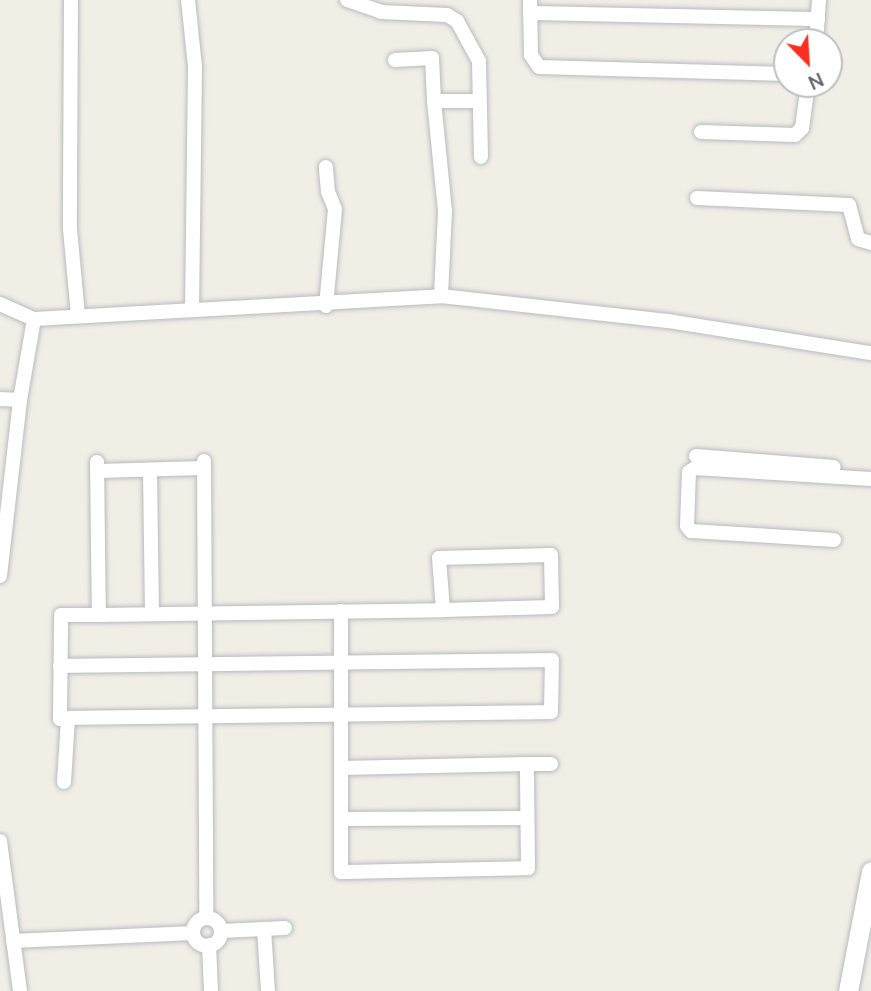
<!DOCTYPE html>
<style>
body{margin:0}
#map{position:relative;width:871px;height:991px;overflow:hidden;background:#f0eee5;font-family:"Nunito Sans",sans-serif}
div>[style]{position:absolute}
.roads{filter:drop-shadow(0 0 2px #b7bbc0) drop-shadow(0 0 2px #b7bbc0)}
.street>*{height:14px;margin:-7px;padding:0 7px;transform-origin:7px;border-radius:7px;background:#fff}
.street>.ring{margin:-7px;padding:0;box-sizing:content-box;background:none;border:14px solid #fff;border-radius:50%}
.secondary>*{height:19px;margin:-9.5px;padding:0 9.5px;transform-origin:9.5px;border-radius:9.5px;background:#fff}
span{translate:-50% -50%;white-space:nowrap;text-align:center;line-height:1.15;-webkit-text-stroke:5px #fff;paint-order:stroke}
.north{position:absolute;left:773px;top:28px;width:70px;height:70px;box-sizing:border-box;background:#fff;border:2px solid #bec0c2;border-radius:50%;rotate:156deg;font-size:19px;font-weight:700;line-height:28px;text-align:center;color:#5c6167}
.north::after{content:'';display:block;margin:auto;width:24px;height:32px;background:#fa2f21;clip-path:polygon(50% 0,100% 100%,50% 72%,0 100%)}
</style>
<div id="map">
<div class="roads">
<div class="street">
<div style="left:71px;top:0;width:229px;rotate:90.3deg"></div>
<div style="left:70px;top:229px;width:87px;rotate:84.7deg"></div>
<div style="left:188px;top:0;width:67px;rotate:84deg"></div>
<div style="left:195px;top:67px;width:240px;rotate:90.7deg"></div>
<div style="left:347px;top:0;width:36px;rotate:19deg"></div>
<div style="left:381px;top:12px;width:66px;rotate:2.6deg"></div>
<div style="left:447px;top:15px;width:12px;rotate:31deg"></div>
<div style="left:457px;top:21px;width:46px;rotate:61.2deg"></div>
<div style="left:479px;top:61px;width:96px;rotate:88.8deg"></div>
<div style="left:530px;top:0;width:55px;rotate:89deg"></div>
<div style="left:531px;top:55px;width:14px;rotate:56deg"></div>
<div style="left:539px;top:67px;width:248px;rotate:1.6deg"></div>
<div style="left:530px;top:13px;width:288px;rotate:1.2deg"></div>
<div style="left:816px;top:42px;width:42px;rotate:-85.9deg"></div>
<div style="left:395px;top:60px;width:37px;rotate:-3deg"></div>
<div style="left:432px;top:58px;width:43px;rotate:87.3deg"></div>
<div style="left:434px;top:101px;width:44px"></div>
<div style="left:434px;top:101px;width:111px;rotate:84.3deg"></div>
<div style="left:445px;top:211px;width:85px;rotate:92.7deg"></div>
<div style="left:701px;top:132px;width:94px;rotate:1.8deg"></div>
<div style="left:795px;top:135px;width:10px;rotate:-45deg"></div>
<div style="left:802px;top:128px;width:44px;rotate:-82.2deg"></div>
<div style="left:697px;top:198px;width:152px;rotate:2.6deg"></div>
<div style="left:849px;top:205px;width:35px;rotate:75deg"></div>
<div style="left:858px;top:239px;width:14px;rotate:17deg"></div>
<div style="left:0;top:304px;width:37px;rotate:24deg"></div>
<div style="left:34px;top:319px;width:408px;rotate:-3.2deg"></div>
<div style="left:441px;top:296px;width:228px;rotate:6.3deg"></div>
<div style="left:668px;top:321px;width:206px;rotate:9deg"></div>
<div style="left:326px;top:306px;width:97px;rotate:-84.7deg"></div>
<div style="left:335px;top:209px;width:18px;rotate:-112deg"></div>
<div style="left:328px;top:192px;width:25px;rotate:-95deg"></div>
<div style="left:0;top:399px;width:20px;rotate:3deg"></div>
<div style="left:696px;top:456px;width:138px;rotate:4.6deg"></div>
<div style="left:204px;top:461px;width:457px;rotate:89.7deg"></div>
<div style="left:97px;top:462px;width:153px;rotate:89.3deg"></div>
<div style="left:99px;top:615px;width:344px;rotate:-0.8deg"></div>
<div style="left:443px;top:610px;width:109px;rotate:-1.6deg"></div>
<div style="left:552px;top:607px;width:52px;rotate:-91.1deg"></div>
<div style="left:551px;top:555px;width:112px;rotate:178.5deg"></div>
<div style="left:439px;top:558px;width:52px;rotate:85.6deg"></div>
<div style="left:150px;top:470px;width:144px;rotate:89.2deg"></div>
<div style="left:98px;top:471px;width:106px;rotate:-1.6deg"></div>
<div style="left:834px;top:540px;width:143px;rotate:-176.4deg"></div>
<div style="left:691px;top:531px;width:6px;rotate:-129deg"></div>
<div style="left:687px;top:526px;width:54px;rotate:-87.9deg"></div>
<div style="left:689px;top:472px;width:7px;rotate:-34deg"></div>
<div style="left:695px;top:468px;width:176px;rotate:3.6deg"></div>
<div style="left:0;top:576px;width:177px;rotate:-83.5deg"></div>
<div style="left:20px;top:400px;width:82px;rotate:-80.2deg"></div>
<div style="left:341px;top:611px;width:261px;rotate:90deg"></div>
<div style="left:341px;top:872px;width:187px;rotate:-1.2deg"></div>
<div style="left:528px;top:868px;width:104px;rotate:-90.6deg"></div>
<div style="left:527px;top:764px;width:186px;rotate:178.8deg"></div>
<div style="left:60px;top:666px;width:492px;rotate:-0.7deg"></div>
<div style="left:552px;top:660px;width:52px;rotate:91.1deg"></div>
<div style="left:551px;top:712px;width:483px;rotate:179.3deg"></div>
<div style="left:527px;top:764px;width:24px"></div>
<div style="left:64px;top:782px;width:64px;rotate:-86.4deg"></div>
<div style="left:68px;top:718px;width:8px;rotate:173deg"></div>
<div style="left:60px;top:719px;width:104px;rotate:-89.4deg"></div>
<div style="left:61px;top:615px;width:38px"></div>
<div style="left:341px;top:819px;width:186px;rotate:-0.3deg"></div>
<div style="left:0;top:841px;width:151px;rotate:82.4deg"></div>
<div class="ring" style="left:193px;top:918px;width:14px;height:14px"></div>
<div style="left:264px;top:929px;width:62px;rotate:86.3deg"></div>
<div style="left:221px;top:931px;width:64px;rotate:-2.7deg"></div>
<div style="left:13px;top:941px;width:180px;rotate:-2.5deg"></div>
<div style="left:209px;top:945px;width:46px;rotate:87.5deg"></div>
</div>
<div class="secondary">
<div style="left:848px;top:991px;width:122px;rotate:-79.1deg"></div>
</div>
</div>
<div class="north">N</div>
</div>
